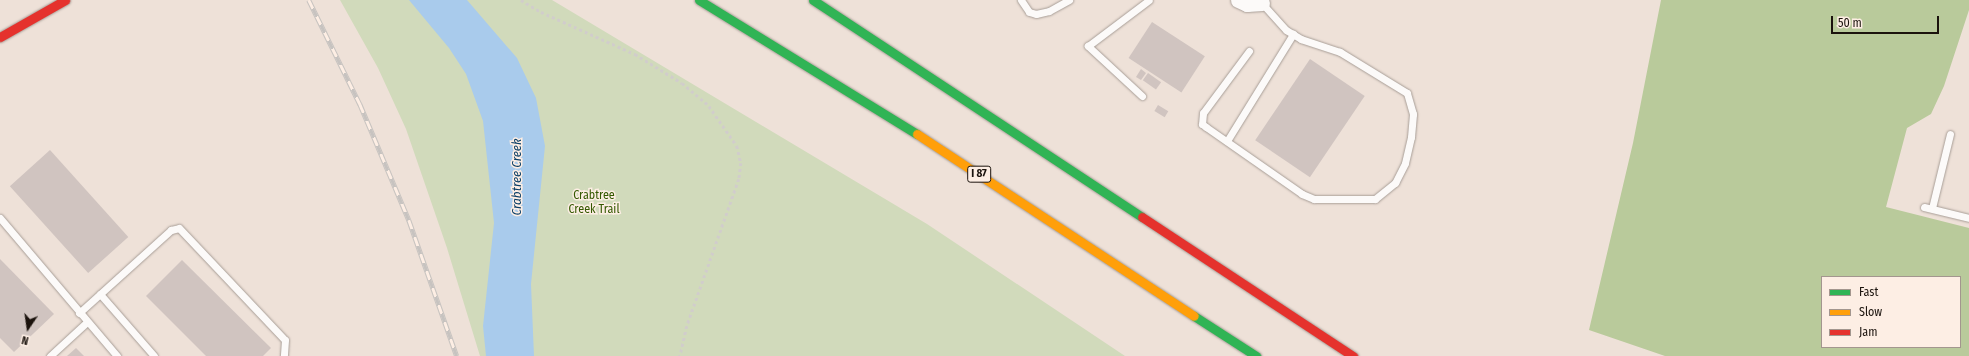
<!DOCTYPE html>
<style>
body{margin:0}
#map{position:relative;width:1969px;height:356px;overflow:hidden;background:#eee1d8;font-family:"Fira Sans Condensed",sans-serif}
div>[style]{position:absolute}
.green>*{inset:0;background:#d1dabb}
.forest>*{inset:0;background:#b9ca9b}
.water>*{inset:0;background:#a9cbec}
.building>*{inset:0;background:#d0c4c0;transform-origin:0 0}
.path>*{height:2.5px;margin-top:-1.25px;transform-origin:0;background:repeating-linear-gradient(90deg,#d1cdcb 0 3px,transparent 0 6px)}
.roads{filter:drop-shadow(0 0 1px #a89e97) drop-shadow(0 0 1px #a89e97)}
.lane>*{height:7px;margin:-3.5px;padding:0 3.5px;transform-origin:3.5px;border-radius:3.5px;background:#fcfaf9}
.street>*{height:15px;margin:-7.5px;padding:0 7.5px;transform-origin:7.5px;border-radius:7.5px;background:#fcfaf9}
.fast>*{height:9px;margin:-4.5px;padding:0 4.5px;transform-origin:4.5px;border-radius:4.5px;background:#30b455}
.slow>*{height:9px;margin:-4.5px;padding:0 4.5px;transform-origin:4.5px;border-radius:4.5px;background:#ff9f0a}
.jam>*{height:9px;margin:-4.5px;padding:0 4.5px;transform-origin:4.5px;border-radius:4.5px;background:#e5322d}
.rail>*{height:4.5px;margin-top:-2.25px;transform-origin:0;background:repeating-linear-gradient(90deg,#fdeee4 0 9px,#c7c3c0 0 18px);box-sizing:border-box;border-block:1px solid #c7c3c0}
span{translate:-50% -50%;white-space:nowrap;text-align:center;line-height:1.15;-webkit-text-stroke:3px #fdeee4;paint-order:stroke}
.shield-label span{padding:1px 3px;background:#fdeee4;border:1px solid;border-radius:3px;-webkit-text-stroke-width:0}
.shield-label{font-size:11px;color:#1b130d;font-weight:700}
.park-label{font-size:12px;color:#345900}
.water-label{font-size:13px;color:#083d66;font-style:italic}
.legend{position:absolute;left:1821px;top:276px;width:140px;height:72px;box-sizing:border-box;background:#fdeee4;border:1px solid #a3968e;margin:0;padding:5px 7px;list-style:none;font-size:12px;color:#1b130d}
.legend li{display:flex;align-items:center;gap:8px;height:20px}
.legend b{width:20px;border:1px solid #a3968e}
.north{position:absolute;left:8px;top:308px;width:40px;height:40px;-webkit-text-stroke:3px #fdeee4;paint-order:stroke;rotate:193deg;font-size:11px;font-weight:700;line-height:16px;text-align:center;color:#1b130d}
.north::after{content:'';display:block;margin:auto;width:14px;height:18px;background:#1b130d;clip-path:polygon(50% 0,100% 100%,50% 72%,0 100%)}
.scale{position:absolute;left:1831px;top:16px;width:108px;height:18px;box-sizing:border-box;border:2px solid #1b130d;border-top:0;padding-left:5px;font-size:12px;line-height:14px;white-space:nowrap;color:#1b130d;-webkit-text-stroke:3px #fdeee4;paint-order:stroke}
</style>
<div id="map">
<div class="green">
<div style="clip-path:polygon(340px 0,552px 0,927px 224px,1125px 356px,480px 356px,447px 248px,406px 129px,378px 68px)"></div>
</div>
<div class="forest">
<div style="clip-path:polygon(evenodd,1661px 0,1969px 0,1969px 10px,1944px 86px,1931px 114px,1907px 128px,1886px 207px,1969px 228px,1969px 356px,1665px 356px,1589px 330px,1633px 143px,1661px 0,1822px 277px,1960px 277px,1960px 347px,1822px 347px,1822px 277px)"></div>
</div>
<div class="water">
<div style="clip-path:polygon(409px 0,467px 0,517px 58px,536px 98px,545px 146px,531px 284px,534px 356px,486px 356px,483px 326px,494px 223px,483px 121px,466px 74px,449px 48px)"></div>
</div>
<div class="building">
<div style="left:1152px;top:22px;width:63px;height:43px;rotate:33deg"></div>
<div style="left:1310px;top:59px;width:66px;height:98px;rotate:34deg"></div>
<div style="clip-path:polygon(1141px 69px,1146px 73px,1141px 80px,1136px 77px)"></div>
<div style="left:1148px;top:73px;width:16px;height:9px;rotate:35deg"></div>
<div style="left:1158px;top:105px;width:12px;height:7px;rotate:31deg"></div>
<div style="left:50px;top:150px;width:117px;height:54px;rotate:48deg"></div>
<div style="clip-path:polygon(0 259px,54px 314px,14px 352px,0 338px)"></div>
<div style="clip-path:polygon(182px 260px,271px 348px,263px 356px,206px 356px,146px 296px)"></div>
<div style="clip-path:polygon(76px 348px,84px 356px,67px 356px)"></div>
</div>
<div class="path">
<div style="left:521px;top:0;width:23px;rotate:31deg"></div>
<div style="left:541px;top:12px;width:103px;rotate:24.1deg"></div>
<div style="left:635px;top:54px;width:55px;rotate:31.7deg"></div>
<div style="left:682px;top:83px;width:35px;rotate:40deg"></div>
<div style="left:709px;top:106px;width:49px;rotate:55deg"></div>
<div style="left:737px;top:146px;width:17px;rotate:77deg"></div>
<div style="left:741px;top:163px;width:16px;rotate:97deg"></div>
<div style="left:739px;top:179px;width:156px;rotate:109.5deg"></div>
<div style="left:687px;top:326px;width:31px;rotate:103deg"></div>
</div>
<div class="roads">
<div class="lane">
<div style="left:1021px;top:0;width:14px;rotate:56deg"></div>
<div style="left:1029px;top:12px;width:7px;rotate:16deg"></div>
<div style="left:1036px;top:14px;width:13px;rotate:-13deg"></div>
<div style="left:1049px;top:11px;width:23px;rotate:-29deg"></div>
<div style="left:1249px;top:51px;width:77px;rotate:126.6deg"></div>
<div style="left:1203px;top:113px;width:11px;rotate:95deg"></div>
<div style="left:1202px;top:124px;width:5px;rotate:37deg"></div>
<div style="left:1206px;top:127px;width:117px;rotate:34.9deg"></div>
<div style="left:1302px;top:194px;width:13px;rotate:23deg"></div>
<div style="left:1314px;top:199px;width:61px"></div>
<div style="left:1375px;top:199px;width:26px;rotate:-39deg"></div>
<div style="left:1395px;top:183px;width:22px;rotate:-63deg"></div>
<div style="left:1405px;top:163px;width:27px;rotate:-77deg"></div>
<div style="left:1411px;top:137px;width:23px;rotate:-85deg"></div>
<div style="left:1413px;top:114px;width:22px;rotate:-106deg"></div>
<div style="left:1407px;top:93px;width:79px;rotate:-148.5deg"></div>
<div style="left:1340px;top:52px;width:41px;rotate:-161.6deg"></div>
<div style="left:1301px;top:39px;width:17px;rotate:-149deg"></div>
<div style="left:1286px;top:30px;width:36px;rotate:-132deg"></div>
<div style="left:1142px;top:96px;width:74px;rotate:-137.2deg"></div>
<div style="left:1088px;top:46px;width:76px;rotate:-37deg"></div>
<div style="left:1227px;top:141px;width:126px;rotate:-58.3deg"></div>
<div style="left:1924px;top:207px;width:46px;rotate:13.7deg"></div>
<div style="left:1932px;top:208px;width:76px;rotate:-76.3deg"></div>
<div style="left:0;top:218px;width:181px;rotate:49.7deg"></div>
<div style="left:100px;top:294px;width:82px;rotate:48.9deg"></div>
<div style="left:79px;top:313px;width:124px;rotate:-42.1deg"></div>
<div style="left:171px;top:230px;width:8px;rotate:-14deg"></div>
<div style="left:179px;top:228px;width:154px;rotate:46.6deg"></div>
<div style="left:285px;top:340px;width:16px;rotate:94deg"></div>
<div style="left:50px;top:356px;width:50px;rotate:-42.6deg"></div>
</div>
<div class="street">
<div style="left:1238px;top:0;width:10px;rotate:24deg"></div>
<div style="left:1247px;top:4px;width:15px;rotate:-4deg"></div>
</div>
<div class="fast">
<div style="left:699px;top:0;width:256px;rotate:31.6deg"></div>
<div style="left:813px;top:0;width:394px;rotate:33.4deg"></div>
<div style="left:1194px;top:316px;width:74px;rotate:32.8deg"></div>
</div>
<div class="slow">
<div style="left:917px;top:134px;width:331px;rotate:33.3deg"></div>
</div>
<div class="jam">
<div style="left:0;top:37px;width:75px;rotate:-29.6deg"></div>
<div style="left:1142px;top:217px;width:253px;rotate:33.4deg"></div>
</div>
</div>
<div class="rail">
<div style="left:309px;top:0;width:116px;rotate:63.9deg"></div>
<div style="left:360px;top:104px;width:126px;rotate:67.1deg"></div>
<div style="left:409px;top:220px;width:144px;rotate:70.6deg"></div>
</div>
<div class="shield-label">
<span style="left:979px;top:174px">I 87</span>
</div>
<div class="park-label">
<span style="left:594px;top:203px">Crabtree<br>Creek Trail</span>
</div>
<div class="water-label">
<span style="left:517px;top:177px;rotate:-90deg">Crabtree Creek</span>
</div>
<ul class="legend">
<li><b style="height:5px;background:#30b455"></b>Fast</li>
<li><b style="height:5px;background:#ff9f0a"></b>Slow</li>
<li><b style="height:5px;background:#e5322d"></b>Jam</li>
</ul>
<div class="north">N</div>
<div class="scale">50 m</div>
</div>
